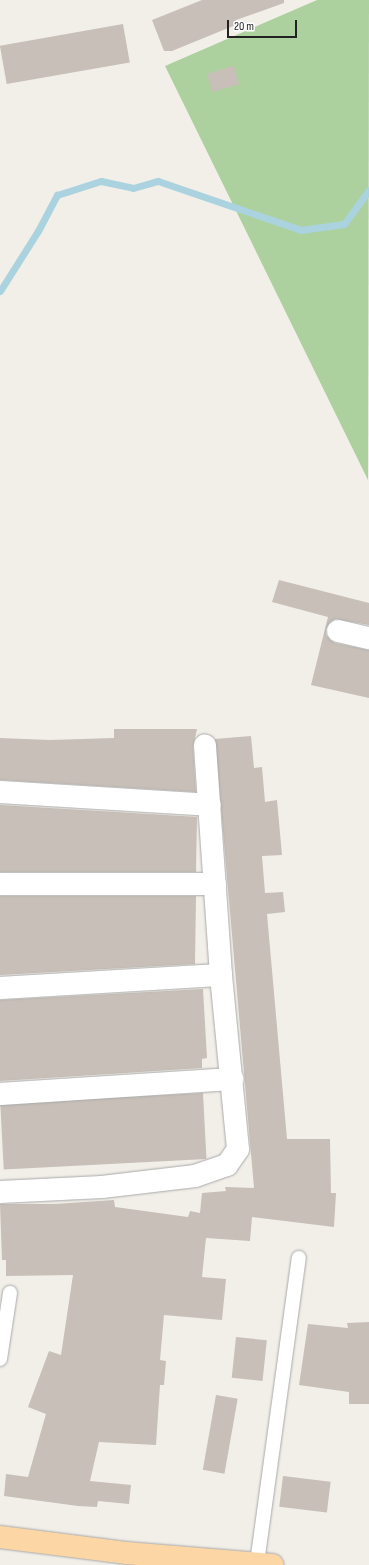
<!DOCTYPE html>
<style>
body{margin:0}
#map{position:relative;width:369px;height:1565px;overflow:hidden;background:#f2efe9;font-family:"Sofia Sans Condensed",sans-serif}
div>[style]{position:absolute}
.forest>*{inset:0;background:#add19e}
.stream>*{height:7px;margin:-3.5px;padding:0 3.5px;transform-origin:3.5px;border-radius:3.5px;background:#aad3df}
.building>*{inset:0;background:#c7bfb8;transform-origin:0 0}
.roads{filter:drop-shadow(0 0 1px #a9a9a9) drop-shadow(0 0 1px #a9a9a9)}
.service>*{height:14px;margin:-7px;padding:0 7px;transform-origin:7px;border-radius:7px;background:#fff}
.minor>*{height:22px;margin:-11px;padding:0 11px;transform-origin:11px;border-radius:11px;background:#fff}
.primary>*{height:22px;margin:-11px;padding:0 11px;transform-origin:11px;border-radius:11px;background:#fcd6a4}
span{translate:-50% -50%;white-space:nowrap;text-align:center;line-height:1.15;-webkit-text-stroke:3px #fff;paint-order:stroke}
.scale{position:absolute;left:227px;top:20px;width:70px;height:18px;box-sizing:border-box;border:2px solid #222;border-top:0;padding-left:5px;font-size:12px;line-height:14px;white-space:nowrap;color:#222;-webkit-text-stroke:3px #fff;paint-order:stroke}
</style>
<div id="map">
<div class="forest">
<div style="clip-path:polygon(317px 0,369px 0,368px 480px,165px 66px)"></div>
</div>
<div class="stream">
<div style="left:0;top:291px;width:71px;rotate:-57.7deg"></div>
<div style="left:38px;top:231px;width:41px;rotate:-62.2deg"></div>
<div style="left:57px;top:195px;width:46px;rotate:-17.7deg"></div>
<div style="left:101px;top:181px;width:33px;rotate:12deg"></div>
<div style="left:133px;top:188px;width:26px;rotate:-16deg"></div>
<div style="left:158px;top:181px;width:151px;rotate:18.9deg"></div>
<div style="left:301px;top:230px;width:43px;rotate:-7.9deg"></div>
<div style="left:344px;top:224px;width:42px;rotate:-53.7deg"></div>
</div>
<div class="building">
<div style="clip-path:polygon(202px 0,284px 0,284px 3px,236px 20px,238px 24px,172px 51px,164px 51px,152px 20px)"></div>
<div style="left:123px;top:24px;width:39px;height:125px;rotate:80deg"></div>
<div style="left:234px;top:66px;width:19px;height:28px;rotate:74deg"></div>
<div style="clip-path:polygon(279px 580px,369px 603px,369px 625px,335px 619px,326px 629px,326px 635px,335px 643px,369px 650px,369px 698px,311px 685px,328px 617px,272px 602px)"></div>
<div style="clip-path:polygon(114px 729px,197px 729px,193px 747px,196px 792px,0 780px,0 738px,50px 740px,114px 738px)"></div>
<div style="clip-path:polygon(251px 736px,254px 768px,262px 767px,265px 802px,277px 800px,282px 855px,262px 856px,265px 893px,283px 892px,285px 912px,267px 914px,287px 1139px,330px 1139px,331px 1193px,336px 1193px,334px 1227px,252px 1217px,250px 1241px,206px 1238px,202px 1277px,226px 1279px,222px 1320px,164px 1315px,160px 1360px,166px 1361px,164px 1385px,160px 1385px,156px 1445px,99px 1442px,90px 1481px,131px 1485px,129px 1504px,98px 1501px,97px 1507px,78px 1506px,4px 1496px,6px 1474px,28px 1477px,46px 1414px,28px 1407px,49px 1351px,61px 1355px,73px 1275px,6px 1276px,6px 1260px,2px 1260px,0 1204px,55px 1204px,114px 1200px,115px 1207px,188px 1217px,190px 1211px,200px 1213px,202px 1193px,226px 1191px,225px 1187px,254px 1188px,215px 739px)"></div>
<div style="clip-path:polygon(0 805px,197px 817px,196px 872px,0 872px)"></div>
<div style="clip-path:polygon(0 896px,196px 896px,195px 964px,0 975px)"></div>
<div style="clip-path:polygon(203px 989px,207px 1058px,202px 1059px,202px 1068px,0 1081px,0 1000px)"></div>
<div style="left:203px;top:1093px;width:66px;height:203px;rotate:87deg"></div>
<div style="clip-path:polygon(369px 1322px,369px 1404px,349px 1404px,349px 1392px,299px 1385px,308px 1324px,348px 1328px,347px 1323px)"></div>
<div style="left:236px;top:1337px;width:31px;height:41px;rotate:6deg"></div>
<div style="left:216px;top:1395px;width:22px;height:76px;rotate:10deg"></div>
<div style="left:283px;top:1476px;width:48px;height:31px;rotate:7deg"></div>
</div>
<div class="roads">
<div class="service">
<div style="left:0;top:1359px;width:67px;rotate:-81.4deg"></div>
<div style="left:257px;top:1563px;width:308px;rotate:-82.2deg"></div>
</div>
<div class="minor">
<div style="left:338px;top:631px;width:32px;rotate:13deg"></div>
<div style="left:0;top:792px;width:210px;rotate:3.5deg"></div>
<div style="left:0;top:884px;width:215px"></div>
<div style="left:0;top:988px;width:221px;rotate:-3.4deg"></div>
<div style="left:0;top:1094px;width:233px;rotate:-3.7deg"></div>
<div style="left:0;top:1192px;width:102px;rotate:-2.8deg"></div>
<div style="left:102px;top:1187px;width:94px;rotate:-6.7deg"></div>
<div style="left:195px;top:1176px;width:34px;rotate:-19deg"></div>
<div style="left:227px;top:1165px;width:19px;rotate:-55deg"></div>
<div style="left:238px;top:1149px;width:175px;rotate:-95.6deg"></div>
<div style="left:221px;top:975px;width:230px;rotate:-94deg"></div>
</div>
<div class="primary">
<div style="left:0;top:1537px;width:127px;rotate:7.2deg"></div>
<div style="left:126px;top:1553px;width:147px;rotate:4.7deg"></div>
</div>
</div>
<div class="scale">20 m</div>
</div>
